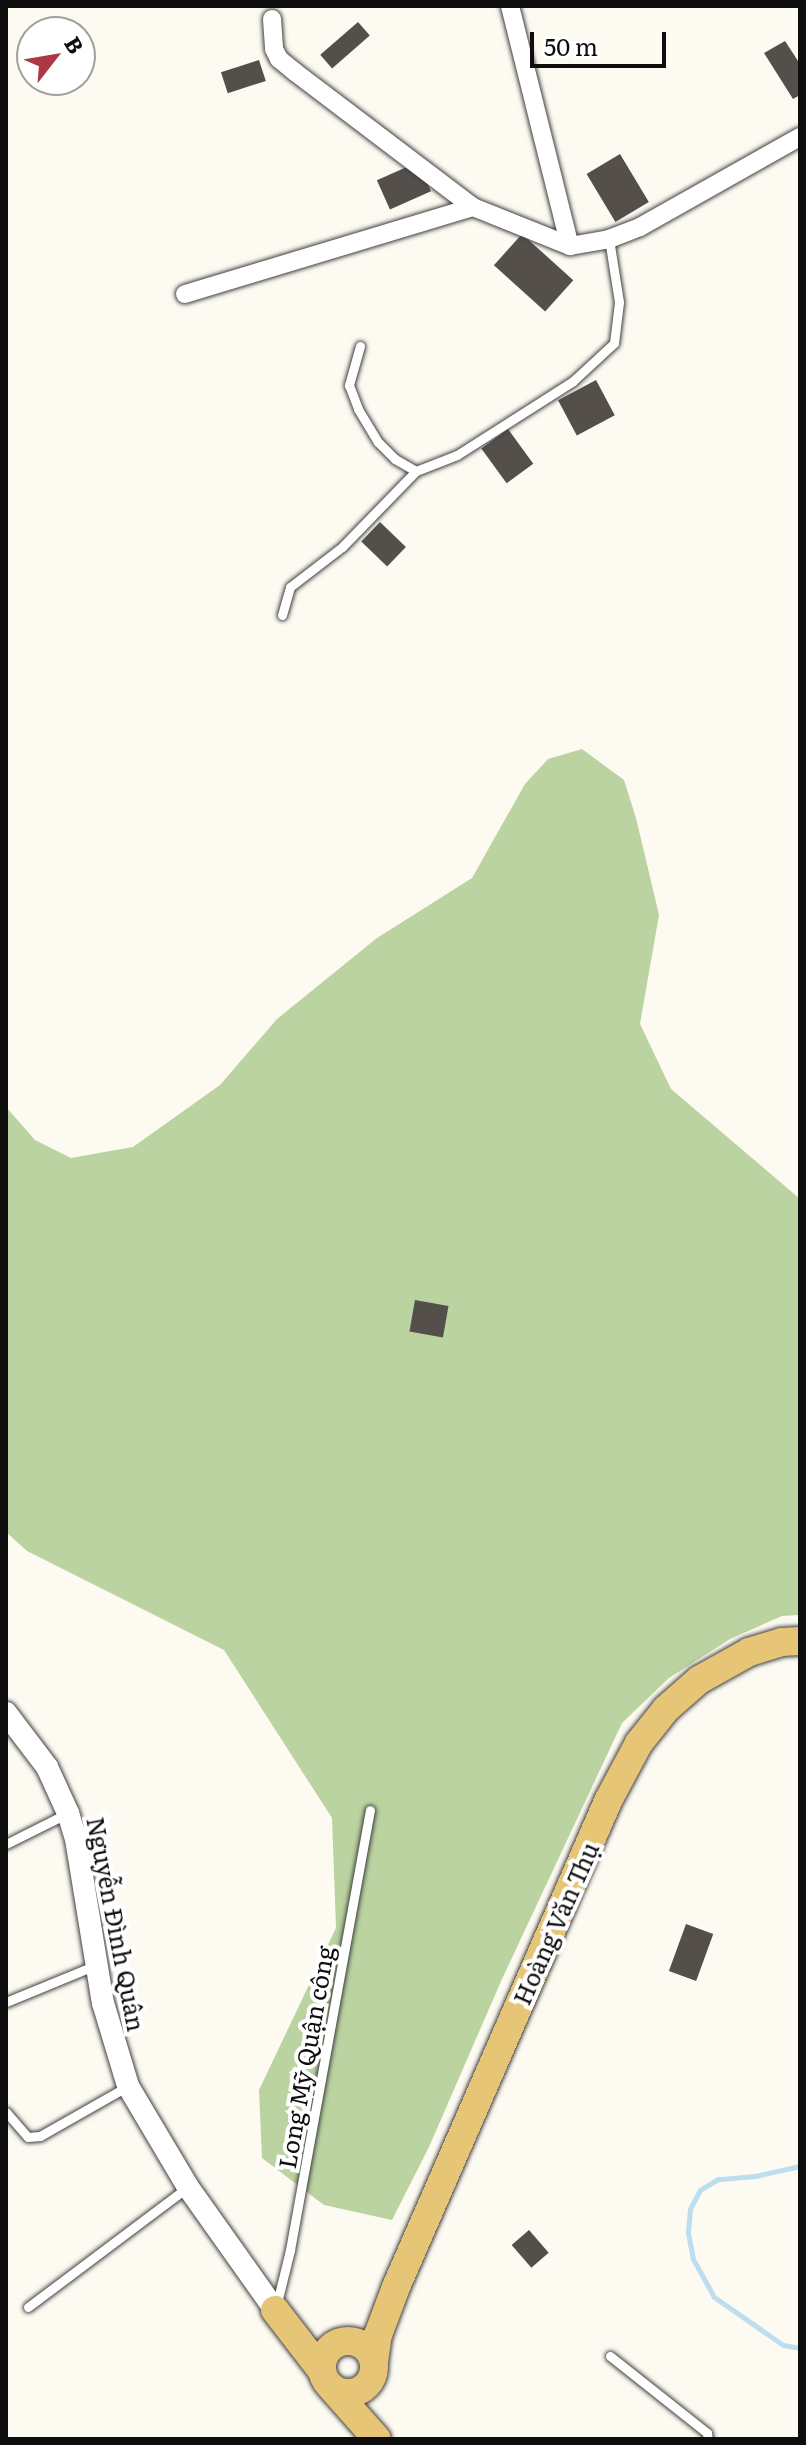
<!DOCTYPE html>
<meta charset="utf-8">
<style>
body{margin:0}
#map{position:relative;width:806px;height:2445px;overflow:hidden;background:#fdfaf1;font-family:Literata,serif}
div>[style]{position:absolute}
.forest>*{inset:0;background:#bad3a0}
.stream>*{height:5px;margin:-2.5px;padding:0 2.5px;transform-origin:2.5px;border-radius:2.5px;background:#bcdeee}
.building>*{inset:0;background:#554f4c;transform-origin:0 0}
.roads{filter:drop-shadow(0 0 2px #414141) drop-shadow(0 0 2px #414141)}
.service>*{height:9px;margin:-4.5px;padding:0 4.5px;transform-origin:4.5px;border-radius:4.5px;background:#fff}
.minor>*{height:18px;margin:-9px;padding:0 9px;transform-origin:9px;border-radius:9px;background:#fff}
.tertiary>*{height:22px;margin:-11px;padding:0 11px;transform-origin:11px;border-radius:11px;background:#fff}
.primary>*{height:28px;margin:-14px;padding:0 14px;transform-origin:14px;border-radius:14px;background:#e7c577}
.primary>.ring{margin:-14px;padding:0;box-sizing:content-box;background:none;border:28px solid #e7c577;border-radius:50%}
span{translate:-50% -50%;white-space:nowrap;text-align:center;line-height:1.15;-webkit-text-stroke:8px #fff;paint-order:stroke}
.street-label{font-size:24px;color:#0e0e0e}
.frame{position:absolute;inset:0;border:8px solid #0e0e0e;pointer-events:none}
.north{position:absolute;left:16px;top:16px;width:80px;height:80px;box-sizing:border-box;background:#fff;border:2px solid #9f9f9f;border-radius:50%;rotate:59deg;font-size:22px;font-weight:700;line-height:32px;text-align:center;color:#0e0e0e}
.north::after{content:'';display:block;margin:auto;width:28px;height:36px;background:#ad3844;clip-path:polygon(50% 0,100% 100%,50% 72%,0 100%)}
.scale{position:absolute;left:530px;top:32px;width:136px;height:36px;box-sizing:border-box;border:4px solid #0e0e0e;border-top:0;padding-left:10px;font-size:24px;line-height:28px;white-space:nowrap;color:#0e0e0e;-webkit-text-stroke:6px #fff;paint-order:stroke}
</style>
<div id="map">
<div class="forest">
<div style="clip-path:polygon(582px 749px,624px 780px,636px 818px,659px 915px,640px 1024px,671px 1089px,800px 1199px,800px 1615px,782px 1616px,730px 1639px,669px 1678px,622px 1723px,502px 1979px,429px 2147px,392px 2220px,324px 2205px,262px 2158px,259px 2090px,336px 1928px,332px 1818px,224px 1650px,27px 1551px,6px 1532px,6px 1107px,35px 1140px,71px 1158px,133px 1147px,220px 1085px,277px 1019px,377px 938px,472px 878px,525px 784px,548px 759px)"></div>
</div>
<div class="stream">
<div style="left:800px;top:2166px;width:46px;rotate:167.5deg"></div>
<div style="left:755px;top:2176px;width:37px;rotate:175deg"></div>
<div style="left:718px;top:2179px;width:21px;rotate:149deg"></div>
<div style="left:700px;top:2190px;width:21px;rotate:118deg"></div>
<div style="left:690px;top:2209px;width:24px;rotate:95deg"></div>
<div style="left:688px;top:2233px;width:26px;rotate:79deg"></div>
<div style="left:693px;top:2259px;width:43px;rotate:61.1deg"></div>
<div style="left:714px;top:2297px;width:84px;rotate:34.8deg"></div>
<div style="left:783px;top:2345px;width:17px;rotate:10deg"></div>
</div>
<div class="building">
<div style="left:358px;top:22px;width:18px;height:50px;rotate:49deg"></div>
<div style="clip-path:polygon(785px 41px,800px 64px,800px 95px,793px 99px,764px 53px)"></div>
<div style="left:259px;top:60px;width:22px;height:40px;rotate:72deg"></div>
<div style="left:620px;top:154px;width:56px;height:39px;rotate:59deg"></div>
<div style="left:418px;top:162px;width:32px;height:45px;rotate:66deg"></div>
<div style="left:522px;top:234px;width:69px;height:42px;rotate:42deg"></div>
<div style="left:596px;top:380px;width:40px;height:43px;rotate:62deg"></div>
<div style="left:508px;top:429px;width:43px;height:33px;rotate:54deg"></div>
<div style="left:380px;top:522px;width:36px;height:27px;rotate:44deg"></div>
<div style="left:415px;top:1300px;width:34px;height:32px;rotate:10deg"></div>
<div style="left:686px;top:1924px;width:29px;height:50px;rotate:20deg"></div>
<div style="left:529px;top:2230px;width:30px;height:23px;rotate:49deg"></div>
</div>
<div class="roads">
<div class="service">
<div style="left:360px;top:346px;width:41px;rotate:105.8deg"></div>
<div style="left:349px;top:385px;width:26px;rotate:69deg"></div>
<div style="left:358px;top:409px;width:39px;rotate:59deg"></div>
<div style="left:378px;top:442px;width:24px;rotate:45deg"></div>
<div style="left:395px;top:459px;width:24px;rotate:30deg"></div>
<div style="left:282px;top:615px;width:29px;rotate:-74deg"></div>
<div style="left:290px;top:587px;width:66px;rotate:-37.6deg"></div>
<div style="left:342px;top:547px;width:106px;rotate:-45.8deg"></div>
<div style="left:416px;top:471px;width:44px;rotate:-21.3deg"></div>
<div style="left:457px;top:455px;width:138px;rotate:-32.5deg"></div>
<div style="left:573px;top:381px;width:56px;rotate:-42.8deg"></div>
<div style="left:614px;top:343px;width:41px;rotate:-83deg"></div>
<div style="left:619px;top:302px;width:64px;rotate:-99deg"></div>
<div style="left:6px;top:1844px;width:69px;rotate:-26.6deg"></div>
<div style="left:6px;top:2002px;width:97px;rotate:-22.3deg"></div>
<div style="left:6px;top:2112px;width:33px;rotate:49deg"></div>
<div style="left:28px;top:2137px;width:12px;rotate:-5deg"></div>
<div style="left:40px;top:2136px;width:101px;rotate:-29.6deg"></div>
<div style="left:28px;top:2307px;width:200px;rotate:-36.9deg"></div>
<div style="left:276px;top:2307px;width:59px;rotate:-76.2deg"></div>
<div style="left:290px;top:2250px;width:447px;rotate:-79.7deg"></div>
<div style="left:610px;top:2356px;width:124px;rotate:38.4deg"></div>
<div style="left:707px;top:2433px;width:6px;rotate:81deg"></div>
</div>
<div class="minor">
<div style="left:510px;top:6px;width:247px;rotate:76deg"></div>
<div style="left:272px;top:19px;width:30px;rotate:86deg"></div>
<div style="left:274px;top:49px;width:11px;rotate:63deg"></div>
<div style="left:279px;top:59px;width:21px;rotate:39deg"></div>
<div style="left:295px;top:72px;width:223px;rotate:37.2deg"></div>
<div style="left:473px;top:207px;width:105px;rotate:21.9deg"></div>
<div style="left:570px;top:246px;width:40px;rotate:-10deg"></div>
<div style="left:609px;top:239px;width:33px;rotate:-21deg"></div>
<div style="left:640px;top:227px;width:184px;rotate:-29.4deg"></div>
<div style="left:185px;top:294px;width:301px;rotate:-16.8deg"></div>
</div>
<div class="tertiary">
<div style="left:6px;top:1713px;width:68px;rotate:52.8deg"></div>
<div style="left:47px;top:1767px;width:51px;rotate:65.5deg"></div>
<div style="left:68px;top:1813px;width:27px;rotate:73deg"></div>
<div style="left:76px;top:1839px;width:166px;rotate:80.7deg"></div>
<div style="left:103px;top:2003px;width:87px;rotate:73.2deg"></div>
<div style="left:128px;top:2086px;width:117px;rotate:59.3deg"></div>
<div style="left:188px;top:2187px;width:151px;rotate:54.7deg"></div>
</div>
<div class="primary">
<div style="left:275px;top:2310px;width:77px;rotate:52.4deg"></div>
<div class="ring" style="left:322px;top:2341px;width:24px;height:24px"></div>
<div style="left:374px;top:2362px;width:27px;rotate:-82deg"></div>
<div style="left:378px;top:2335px;width:51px;rotate:-69.4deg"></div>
<div style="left:396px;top:2287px;width:530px;rotate:-66.43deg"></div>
<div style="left:608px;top:1801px;width:66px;rotate:-61.9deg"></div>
<div style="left:639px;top:1743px;width:43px;rotate:-51.5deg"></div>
<div style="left:666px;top:1709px;width:44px;rotate:-41.3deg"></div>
<div style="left:699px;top:1680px;width:57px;rotate:-29.2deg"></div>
<div style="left:749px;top:1652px;width:34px;rotate:-17deg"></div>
<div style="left:782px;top:1642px;width:18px;rotate:-3deg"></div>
<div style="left:331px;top:2387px;width:69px;rotate:48.5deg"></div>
</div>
</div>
<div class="street-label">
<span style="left:555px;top:1923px;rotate:-66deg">Hoàng Văn Thụ</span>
<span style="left:117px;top:1924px;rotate:79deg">Nguyễn Đình Quân</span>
<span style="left:305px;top:2057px;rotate:-80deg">Long Mỹ Quận công</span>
</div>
<div class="frame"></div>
<div class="north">B</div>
<div class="scale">50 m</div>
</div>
